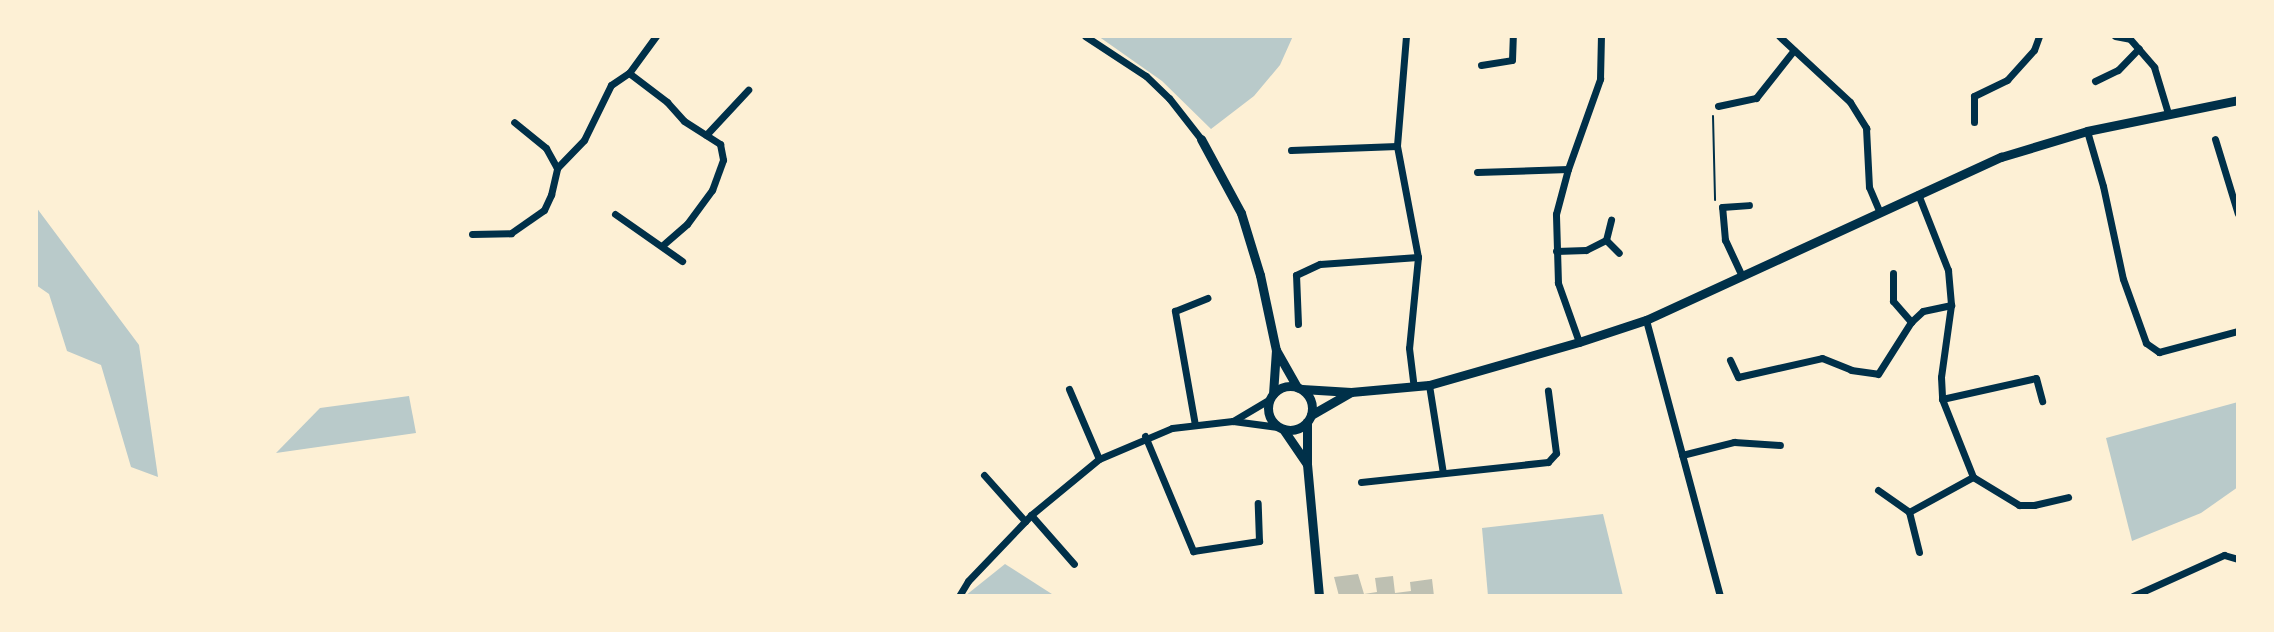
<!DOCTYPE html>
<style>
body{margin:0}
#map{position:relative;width:2274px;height:632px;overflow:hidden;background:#fdf0d5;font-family:Barlow,sans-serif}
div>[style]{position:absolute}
.green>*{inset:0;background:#b9caca}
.building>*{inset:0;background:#bec0b2}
.path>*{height:2px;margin:-1px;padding:0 1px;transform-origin:1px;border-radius:1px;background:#003049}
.minor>*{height:7px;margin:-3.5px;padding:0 3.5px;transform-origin:3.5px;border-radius:3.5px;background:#003049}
.tertiary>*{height:9px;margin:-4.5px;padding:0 4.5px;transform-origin:4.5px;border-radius:4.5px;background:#003049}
.tertiary>.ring{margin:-4.5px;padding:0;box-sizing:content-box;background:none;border:9px solid #003049;border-radius:50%}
span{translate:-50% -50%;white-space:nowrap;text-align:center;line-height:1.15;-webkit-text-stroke:8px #fdf0d5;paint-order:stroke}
.frame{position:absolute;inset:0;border:38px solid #fdf0d5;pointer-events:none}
</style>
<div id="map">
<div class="green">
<div style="clip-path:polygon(1098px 36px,1293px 36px,1280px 65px,1254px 96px,1211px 129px,1162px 81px)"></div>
<div style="clip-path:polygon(36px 207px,139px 345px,158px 477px,131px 467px,101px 365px,67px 351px,49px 294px,36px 285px)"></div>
<div style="clip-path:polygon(409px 396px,416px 433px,276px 453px,320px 408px)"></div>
<div style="clip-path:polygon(2238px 402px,2238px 487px,2201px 513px,2132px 541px,2106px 438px)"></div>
<div style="clip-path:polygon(1603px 514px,1623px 596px,1488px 596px,1482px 528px)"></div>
<div style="clip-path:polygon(1005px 564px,1055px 596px,965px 596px)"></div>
</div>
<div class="building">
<div style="clip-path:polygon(1358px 574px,1364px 594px,1377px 592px,1375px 578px,1393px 576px,1395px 593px,1411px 591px,1410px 582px,1432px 579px,1434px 596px,1339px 596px,1334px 577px)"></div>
</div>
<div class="path">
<div style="left:1713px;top:116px;width:84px;rotate:88.6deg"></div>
</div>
<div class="minor">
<div style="left:1085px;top:36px;width:73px;rotate:33.3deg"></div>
<div style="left:1146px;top:76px;width:32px;rotate:44deg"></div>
<div style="left:1169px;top:98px;width:52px;rotate:52deg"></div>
<div style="left:1406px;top:36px;width:110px;rotate:94.7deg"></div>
<div style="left:1397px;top:146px;width:113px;rotate:79.3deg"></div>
<div style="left:1418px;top:257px;width:91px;rotate:95.6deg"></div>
<div style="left:1409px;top:348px;width:39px;rotate:83deg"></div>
<div style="left:1779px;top:36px;width:97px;rotate:42.9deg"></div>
<div style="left:1850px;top:102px;width:31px;rotate:58deg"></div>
<div style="left:1866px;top:128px;width:59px;rotate:87.1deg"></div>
<div style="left:1869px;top:187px;width:26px;rotate:67deg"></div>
<div style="left:2115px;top:36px;width:15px;rotate:11deg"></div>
<div style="left:2130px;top:39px;width:37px;rotate:49deg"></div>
<div style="left:2154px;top:67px;width:48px;rotate:73.1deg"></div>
<div style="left:1481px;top:65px;width:31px;rotate:-9deg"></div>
<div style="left:1512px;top:60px;width:24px;rotate:-88deg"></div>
<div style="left:629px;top:73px;width:48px;rotate:37.3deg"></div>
<div style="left:667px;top:102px;width:25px;rotate:48deg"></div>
<div style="left:684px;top:121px;width:43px;rotate:32.6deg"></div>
<div style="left:720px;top:144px;width:16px;rotate:79deg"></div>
<div style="left:723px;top:160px;width:32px;rotate:110deg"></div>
<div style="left:712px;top:190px;width:42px;rotate:126.3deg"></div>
<div style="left:687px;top:224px;width:33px;rotate:139deg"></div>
<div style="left:2095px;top:81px;width:25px;rotate:-26deg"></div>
<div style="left:2118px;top:70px;width:30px;rotate:-46deg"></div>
<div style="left:1718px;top:106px;width:39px;rotate:-12deg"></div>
<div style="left:1756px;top:98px;width:61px;rotate:-51.6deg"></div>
<div style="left:1974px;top:122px;width:26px;rotate:-90deg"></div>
<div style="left:1974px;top:96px;width:37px;rotate:-26deg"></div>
<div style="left:2007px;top:80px;width:40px;rotate:-48deg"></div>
<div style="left:2034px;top:50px;width:15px;rotate:-70deg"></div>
<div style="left:2087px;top:131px;width:57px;rotate:73.8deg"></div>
<div style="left:2103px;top:186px;width:95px;rotate:77.9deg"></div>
<div style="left:2123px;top:279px;width:68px;rotate:70.2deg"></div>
<div style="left:2146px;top:343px;width:16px;rotate:35deg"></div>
<div style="left:2159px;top:352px;width:82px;rotate:-14.9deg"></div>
<div style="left:706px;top:135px;width:62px;rotate:-47deg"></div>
<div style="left:2215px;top:139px;width:78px;rotate:73deg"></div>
<div style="left:1291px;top:150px;width:106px;rotate:-2.2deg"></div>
<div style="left:557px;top:168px;width:39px;rotate:-46deg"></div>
<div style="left:584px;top:140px;width:61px;rotate:-63.9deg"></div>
<div style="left:611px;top:85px;width:22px;rotate:-34deg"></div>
<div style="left:629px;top:73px;width:46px;rotate:-53.9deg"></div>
<div style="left:1477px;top:172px;width:91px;rotate:-1.9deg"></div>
<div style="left:1918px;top:194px;width:82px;rotate:68.5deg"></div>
<div style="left:1948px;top:270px;width:35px;rotate:85deg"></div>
<div style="left:1951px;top:305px;width:73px;rotate:97.9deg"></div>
<div style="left:1941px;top:377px;width:22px;rotate:87deg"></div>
<div style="left:1942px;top:399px;width:84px;rotate:68.3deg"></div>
<div style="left:615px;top:214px;width:82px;rotate:35deg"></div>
<div style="left:472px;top:234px;width:39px;rotate:-1deg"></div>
<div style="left:511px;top:233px;width:40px;rotate:-34.9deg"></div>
<div style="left:544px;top:210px;width:17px;rotate:-65deg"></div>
<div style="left:551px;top:195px;width:28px;rotate:-77deg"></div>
<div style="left:557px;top:168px;width:23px;rotate:-119deg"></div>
<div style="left:546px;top:148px;width:41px;rotate:-140.9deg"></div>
<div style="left:1606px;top:240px;width:21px;rotate:-76deg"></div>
<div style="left:1556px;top:251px;width:30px;rotate:-2deg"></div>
<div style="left:1586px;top:250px;width:22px;rotate:-27deg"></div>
<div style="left:1606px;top:240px;width:18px;rotate:45deg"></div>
<div style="left:1893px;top:273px;width:28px;rotate:90deg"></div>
<div style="left:1893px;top:301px;width:28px;rotate:49deg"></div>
<div style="left:1741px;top:274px;width:38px;rotate:-115deg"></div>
<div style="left:1725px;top:240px;width:33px;rotate:-95deg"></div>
<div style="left:1722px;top:207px;width:27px;rotate:-4deg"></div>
<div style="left:1646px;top:320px;width:286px;rotate:75deg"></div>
<div style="left:1298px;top:324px;width:49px;rotate:-92.3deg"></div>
<div style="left:1296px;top:275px;width:26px;rotate:-25deg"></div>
<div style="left:1320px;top:264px;width:98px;rotate:-4.1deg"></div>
<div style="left:1579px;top:342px;width:63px;rotate:-109.6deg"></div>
<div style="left:1558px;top:283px;width:69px;rotate:-91.7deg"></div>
<div style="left:1556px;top:214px;width:47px;rotate:-75.1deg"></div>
<div style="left:1568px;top:169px;width:96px;rotate:-70.4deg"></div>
<div style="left:1600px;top:79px;width:43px;rotate:-88.7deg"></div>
<div style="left:1730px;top:360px;width:19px;rotate:65deg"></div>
<div style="left:1738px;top:377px;width:86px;rotate:-12.7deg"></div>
<div style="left:1822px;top:358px;width:31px;rotate:22deg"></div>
<div style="left:1851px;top:370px;width:27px;rotate:8deg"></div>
<div style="left:1878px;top:374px;width:62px;rotate:-57.6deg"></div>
<div style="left:1911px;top:322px;width:16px;rotate:-43deg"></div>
<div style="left:1923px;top:311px;width:29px;rotate:-12deg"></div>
<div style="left:1429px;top:385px;width:89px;rotate:81deg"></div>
<div style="left:1069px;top:389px;width:76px;rotate:66.8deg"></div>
<div style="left:1942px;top:399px;width:96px;rotate:-12.6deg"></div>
<div style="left:2036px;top:378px;width:24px;rotate:75deg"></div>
<div style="left:1233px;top:421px;width:43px;rotate:-30.7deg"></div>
<div style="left:1195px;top:425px;width:116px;rotate:-100deg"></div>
<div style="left:1175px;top:311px;width:35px;rotate:-22deg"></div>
<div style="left:1145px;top:436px;width:125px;rotate:67.3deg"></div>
<div style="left:1193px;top:551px;width:67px;rotate:-8.6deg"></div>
<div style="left:1259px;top:541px;width:38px;rotate:-92deg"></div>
<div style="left:1682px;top:455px;width:54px;rotate:-14deg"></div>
<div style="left:1734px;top:442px;width:46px;rotate:3.7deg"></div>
<div style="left:984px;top:475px;width:62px;rotate:48.3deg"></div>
<div style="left:1973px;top:477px;width:54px;rotate:31.3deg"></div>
<div style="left:2019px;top:505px;width:15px"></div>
<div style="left:2034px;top:505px;width:35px;rotate:-13deg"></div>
<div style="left:1361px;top:482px;width:188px;rotate:-6.1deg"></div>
<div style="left:1548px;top:462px;width:12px;rotate:-48deg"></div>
<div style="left:1556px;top:453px;width:63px;rotate:-97.4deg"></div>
<div style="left:1878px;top:490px;width:38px;rotate:35deg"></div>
<div style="left:1031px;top:515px;width:65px;rotate:48.7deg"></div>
<div style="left:1919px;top:552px;width:41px;rotate:-104deg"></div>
<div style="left:1909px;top:512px;width:73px;rotate:-28.7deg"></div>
<div style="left:959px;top:596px;width:17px;rotate:-59deg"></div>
<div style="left:968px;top:581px;width:91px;rotate:-46.3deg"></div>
<div style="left:1031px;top:515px;width:88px;rotate:-39.5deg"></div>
<div style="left:1099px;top:459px;width:79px;rotate:-23deg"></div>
<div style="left:1172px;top:428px;width:61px;rotate:-6.5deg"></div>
<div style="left:1233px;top:421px;width:45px;rotate:7.6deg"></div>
<div style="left:2133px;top:596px;width:100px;rotate:-24.3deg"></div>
<div style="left:2224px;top:555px;width:15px;rotate:16deg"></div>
</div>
<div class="tertiary">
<div style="left:1201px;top:139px;width:84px;rotate:61.6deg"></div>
<div style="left:1241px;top:213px;width:65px;rotate:73deg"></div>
<div style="left:1260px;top:275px;width:77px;rotate:78deg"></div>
<div style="left:1276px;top:350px;width:43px;rotate:60.4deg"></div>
<div class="ring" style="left:1268px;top:386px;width:35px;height:35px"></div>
<div style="left:1302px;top:389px;width:49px;rotate:3.5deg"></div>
<div style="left:1351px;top:392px;width:78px;rotate:-5.1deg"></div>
<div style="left:1429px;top:385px;width:156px;rotate:-16deg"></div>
<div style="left:1579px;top:342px;width:71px;rotate:-18.2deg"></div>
<div style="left:1646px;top:320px;width:391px;rotate:-24.7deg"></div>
<div style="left:2001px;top:157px;width:90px;rotate:-16.8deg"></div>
<div style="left:2087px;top:131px;width:154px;rotate:-11.6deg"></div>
<div style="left:1273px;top:394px;width:44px;rotate:-86.1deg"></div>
<div style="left:1311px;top:415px;width:46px;rotate:-29.9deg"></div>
<div style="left:1307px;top:422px;width:42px;rotate:90deg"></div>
<div style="left:1307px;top:464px;width:133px;rotate:84.8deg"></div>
<div style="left:1283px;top:429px;width:42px;rotate:55.6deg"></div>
</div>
<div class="frame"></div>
</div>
